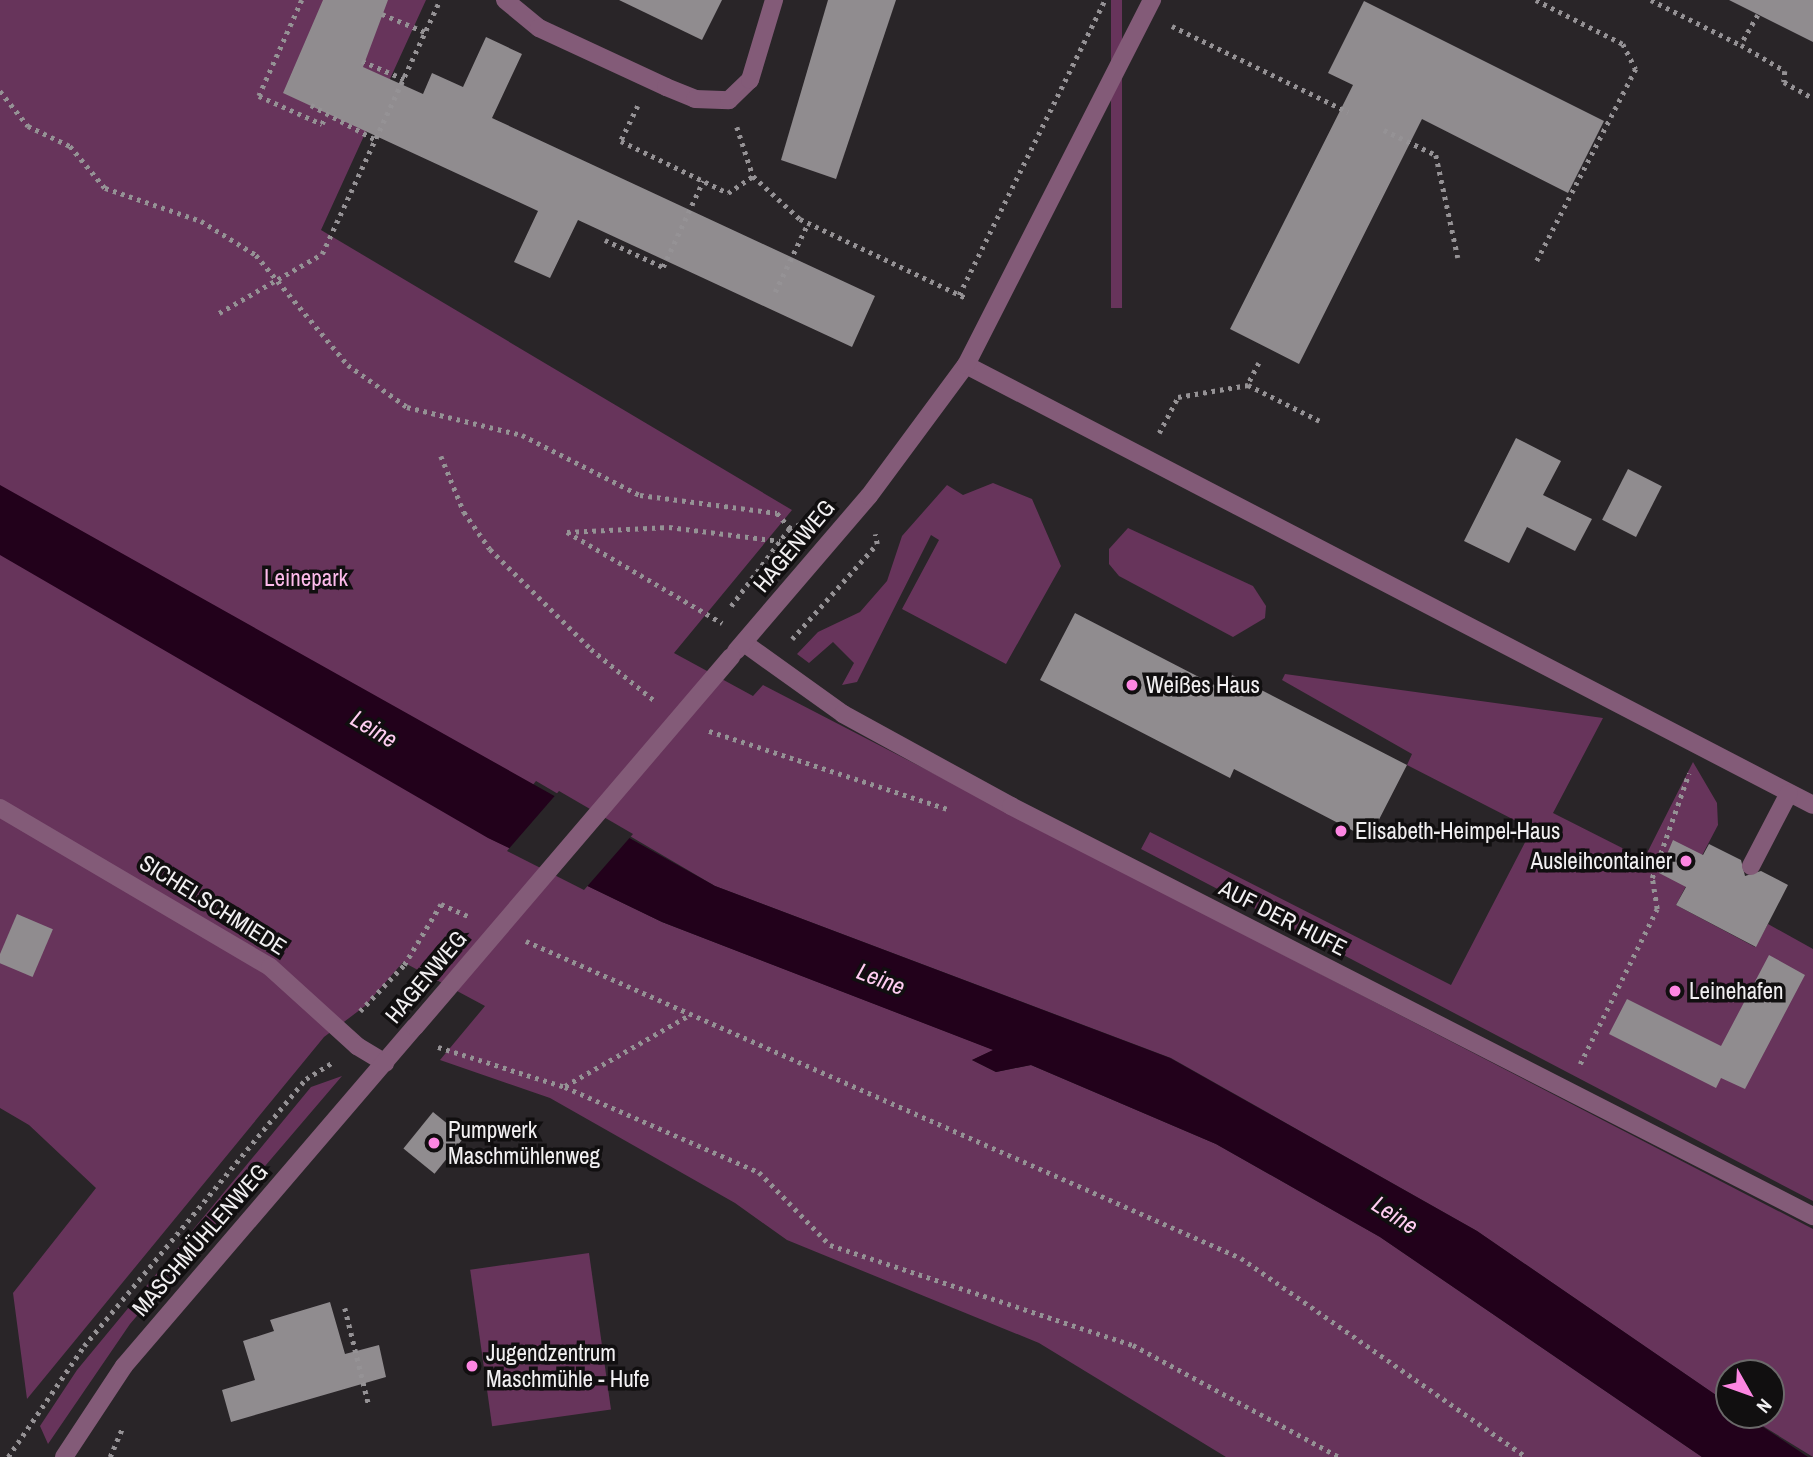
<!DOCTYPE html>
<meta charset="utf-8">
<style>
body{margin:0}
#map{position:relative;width:1813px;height:1457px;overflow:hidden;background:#292528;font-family:"Archivo Narrow",sans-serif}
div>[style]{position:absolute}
.green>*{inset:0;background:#67345b;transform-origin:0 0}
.water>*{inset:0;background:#22011b}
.pier>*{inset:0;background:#292528}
.building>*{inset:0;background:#908c8f;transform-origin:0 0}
.path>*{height:4.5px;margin-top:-2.25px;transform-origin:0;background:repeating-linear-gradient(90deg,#959295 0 3.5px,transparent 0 8.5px)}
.minor>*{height:18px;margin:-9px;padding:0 9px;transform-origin:9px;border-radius:9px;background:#835b78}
.minor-bridge>*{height:18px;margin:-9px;padding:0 9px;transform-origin:9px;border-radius:9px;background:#835b78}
.dots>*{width:19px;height:19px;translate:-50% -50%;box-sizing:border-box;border:4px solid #110f10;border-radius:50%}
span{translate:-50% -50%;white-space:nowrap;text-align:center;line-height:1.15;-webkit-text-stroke:7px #110f10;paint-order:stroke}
.street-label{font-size:23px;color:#f2f0f2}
.park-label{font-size:23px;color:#fdbbeb}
.poi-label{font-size:23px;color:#f2f0f2}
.left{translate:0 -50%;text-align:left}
.right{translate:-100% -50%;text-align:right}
.water-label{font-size:24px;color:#ffcdf1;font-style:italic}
.north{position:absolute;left:1715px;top:1359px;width:70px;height:70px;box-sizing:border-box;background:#110f10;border:2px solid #6b696a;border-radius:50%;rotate:130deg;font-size:19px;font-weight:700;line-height:28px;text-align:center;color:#f2f0f2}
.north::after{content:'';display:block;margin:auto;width:24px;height:32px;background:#fd86e2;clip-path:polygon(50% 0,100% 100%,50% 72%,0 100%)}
</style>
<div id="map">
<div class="green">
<div style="clip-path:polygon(0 0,426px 0,321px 230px,792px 510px,674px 653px,753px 696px,763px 685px,1813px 1229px,1813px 1457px,1745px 1415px,1771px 1415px,1771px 1373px,1729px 1373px,1729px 1404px,1477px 1231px,1171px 1058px,715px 886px,536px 781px,489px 838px,662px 922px,994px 1050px,972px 1060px,996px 1072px,1031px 1065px,1216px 1144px,1380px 1237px,1702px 1457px,1226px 1457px,1039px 1343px,787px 1240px,735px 1203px,550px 1098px,440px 1060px,485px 1006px,403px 962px,365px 1006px,324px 1037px,27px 1399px,13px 1293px,96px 1188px,29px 1125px,0 1108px)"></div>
<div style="left:1111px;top:0;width:11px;height:308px"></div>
<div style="clip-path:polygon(993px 483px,1032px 499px,1061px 566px,1006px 664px,902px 609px,939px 540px,931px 535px,857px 682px,842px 685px,854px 663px,833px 642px,809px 663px,797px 654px,818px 632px,860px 612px,887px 581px,902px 536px,947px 485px,963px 495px)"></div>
<div style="clip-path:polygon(1128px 528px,1253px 586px,1266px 606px,1265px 618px,1233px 637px,1119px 576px,1109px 564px,1109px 549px)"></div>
<div style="clip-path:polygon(1285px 674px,1603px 718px,1553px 813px,1644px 859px,1693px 762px,1717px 803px,1718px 825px,1676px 905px,1755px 947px,1768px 924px,1813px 949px,1813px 1201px,1141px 849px,1150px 832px,1451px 985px,1532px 829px,1407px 765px,1412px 754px,1282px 680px)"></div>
<div style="clip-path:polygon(342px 1076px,130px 1324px,48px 1444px,40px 1426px,77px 1370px,311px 1087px)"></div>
<div style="left:589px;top:1253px;width:158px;height:120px;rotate:82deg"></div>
</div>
<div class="water">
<div style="clip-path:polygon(0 485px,715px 886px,1170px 1058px,1477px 1231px,1729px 1404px,1729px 1415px,1745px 1415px,1808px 1457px,1702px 1457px,1380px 1237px,1216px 1144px,1031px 1065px,996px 1072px,972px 1060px,993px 1050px,662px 922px,488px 838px,0 555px)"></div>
</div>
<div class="pier">
<div style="clip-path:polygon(559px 791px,633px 834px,584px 890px,507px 851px)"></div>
</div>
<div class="building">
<div style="clip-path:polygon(323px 0,388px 0,363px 67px,423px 94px,432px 73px,463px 87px,486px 37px,522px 54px,492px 118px,875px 296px,852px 347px,578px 220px,550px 278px,514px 262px,538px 211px,283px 93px)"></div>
<div style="clip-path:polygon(619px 0,722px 0,702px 40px)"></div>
<div style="clip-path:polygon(828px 0,896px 0,836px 179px,781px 160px)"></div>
<div style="clip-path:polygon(1729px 0,1813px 0,1813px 42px)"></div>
<div style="clip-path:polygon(1364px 1px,1604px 121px,1568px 193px,1422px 119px,1299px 364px,1230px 329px,1353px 85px,1328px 73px)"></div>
<div style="clip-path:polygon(1516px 438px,1561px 461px,1543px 495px,1592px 519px,1575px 551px,1527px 527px,1509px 563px,1464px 541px)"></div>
<div style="left:1628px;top:469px;width:38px;height:57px;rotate:27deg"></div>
<div style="clip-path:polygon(1075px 613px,1224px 690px,1232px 675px,1407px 765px,1369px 839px,1234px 769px,1230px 778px,1040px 680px)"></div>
<div style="clip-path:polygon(1673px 840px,1703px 855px,1709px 844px,1741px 860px,1745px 876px,1761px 871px,1788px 885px,1756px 947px,1676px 905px,1686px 887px,1659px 873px)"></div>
<div style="left:17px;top:914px;width:39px;height:52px;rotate:23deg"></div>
<div style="clip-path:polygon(1769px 955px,1805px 975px,1745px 1089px,1721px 1078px,1716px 1088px,1609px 1034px,1627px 999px,1721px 1046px)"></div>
<div style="left:433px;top:1112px;width:40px;height:47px;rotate:39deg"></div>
<div style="clip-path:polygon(330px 1302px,345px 1354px,379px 1345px,386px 1377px,231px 1422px,222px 1390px,255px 1380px,243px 1341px,274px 1331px,270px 1320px)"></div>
</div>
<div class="path">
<div style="left:302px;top:0;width:105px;rotate:114.1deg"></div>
<div style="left:259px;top:96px;width:69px;rotate:24deg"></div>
<div style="left:322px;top:124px;width:8px;rotate:-67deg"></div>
<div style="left:1536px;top:0;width:97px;rotate:26.8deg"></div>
<div style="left:1623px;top:44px;width:28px;rotate:63deg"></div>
<div style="left:1636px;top:69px;width:216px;rotate:117.3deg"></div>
<div style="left:1651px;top:0;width:101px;rotate:26.6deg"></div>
<div style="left:382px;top:14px;width:47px;rotate:22.7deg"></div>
<div style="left:1758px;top:15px;width:34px;rotate:120deg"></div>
<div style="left:1741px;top:45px;width:51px;rotate:30.6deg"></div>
<div style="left:1785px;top:71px;width:11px;rotate:95deg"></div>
<div style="left:1784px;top:82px;width:33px;rotate:29deg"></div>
<div style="left:1172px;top:26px;width:196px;rotate:26deg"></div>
<div style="left:362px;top:61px;width:46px;rotate:23.2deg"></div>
<div style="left:0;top:91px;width:45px;rotate:51.3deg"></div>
<div style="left:28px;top:126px;width:47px;rotate:25.5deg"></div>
<div style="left:70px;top:146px;width:55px;rotate:50.2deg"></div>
<div style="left:105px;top:188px;width:102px;rotate:19deg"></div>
<div style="left:201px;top:221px;width:65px;rotate:31.7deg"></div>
<div style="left:256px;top:255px;width:143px;rotate:50.1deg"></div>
<div style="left:348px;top:365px;width:72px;rotate:35.4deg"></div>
<div style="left:407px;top:407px;width:118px;rotate:13.7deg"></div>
<div style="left:522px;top:435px;width:132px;rotate:27deg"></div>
<div style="left:640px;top:495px;width:138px;rotate:7.5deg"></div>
<div style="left:777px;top:513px;width:30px;rotate:49deg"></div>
<div style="left:311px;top:105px;width:74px;rotate:28.3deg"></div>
<div style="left:638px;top:106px;width:39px;rotate:116deg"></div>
<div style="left:621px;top:141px;width:119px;rotate:25.9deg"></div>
<div style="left:728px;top:193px;width:30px;rotate:-34deg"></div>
<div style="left:737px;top:127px;width:52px;rotate:71.9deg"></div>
<div style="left:753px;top:176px;width:64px;rotate:42.5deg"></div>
<div style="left:800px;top:219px;width:184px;rotate:25.4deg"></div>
<div style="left:1384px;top:130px;width:58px;rotate:25.7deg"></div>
<div style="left:1436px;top:155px;width:105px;rotate:77.9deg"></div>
<div style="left:605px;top:240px;width:64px;rotate:25deg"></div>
<div style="left:663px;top:267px;width:95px;rotate:-65.1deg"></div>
<div style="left:775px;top:292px;width:76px;rotate:-64.4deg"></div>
<div style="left:959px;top:295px;width:329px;rotate:-63.7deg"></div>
<div style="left:219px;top:313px;width:119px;rotate:-29.8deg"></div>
<div style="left:322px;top:254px;width:280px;rotate:-65.1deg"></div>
<div style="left:1259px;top:363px;width:25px;rotate:117deg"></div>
<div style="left:1248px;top:385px;width:80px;rotate:26.6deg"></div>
<div style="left:1159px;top:433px;width:41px;rotate:-62.2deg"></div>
<div style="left:1178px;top:397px;width:71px;rotate:-9.7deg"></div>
<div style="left:441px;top:456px;width:61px;rotate:67.7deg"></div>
<div style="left:464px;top:512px;width:45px;rotate:54.9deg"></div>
<div style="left:490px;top:549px;width:142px;rotate:44.7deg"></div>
<div style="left:591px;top:649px;width:82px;rotate:39.1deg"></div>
<div style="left:567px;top:532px;width:102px;rotate:-2.8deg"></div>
<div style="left:669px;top:527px;width:112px;rotate:7.2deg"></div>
<div style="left:567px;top:532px;width:180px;rotate:30.4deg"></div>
<div style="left:731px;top:606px;width:96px;rotate:-53deg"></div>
<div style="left:789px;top:529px;width:17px;rotate:-24deg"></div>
<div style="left:792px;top:639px;width:127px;rotate:-48.2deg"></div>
<div style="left:877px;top:544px;width:10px;rotate:-101deg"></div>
<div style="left:709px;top:731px;width:254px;rotate:18.1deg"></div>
<div style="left:526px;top:941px;width:782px;rotate:23.91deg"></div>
<div style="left:1241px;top:1258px;width:348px;rotate:34.9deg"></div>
<div style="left:360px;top:1011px;width:64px;rotate:-46.3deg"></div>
<div style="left:404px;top:965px;width:71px;rotate:-58.8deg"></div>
<div style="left:441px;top:904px;width:32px;rotate:24deg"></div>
<div style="left:438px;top:1047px;width:133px;rotate:17.5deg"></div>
<div style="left:565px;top:1087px;width:212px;rotate:23.7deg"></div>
<div style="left:759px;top:1172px;width:102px;rotate:45.8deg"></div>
<div style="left:830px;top:1245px;width:319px;rotate:18.3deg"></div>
<div style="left:1133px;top:1345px;width:234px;rotate:28.5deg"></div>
<div style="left:1580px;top:1064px;width:173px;rotate:-63.6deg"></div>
<div style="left:1657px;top:909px;width:31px;rotate:-99deg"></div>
<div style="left:1652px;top:878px;width:111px;rotate:-70.6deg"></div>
<div style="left:565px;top:1086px;width:145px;rotate:-29.7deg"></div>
<div style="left:345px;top:1308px;width:101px;rotate:76.2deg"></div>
<div style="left:8px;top:1457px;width:135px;rotate:-55.6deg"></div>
<div style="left:84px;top:1346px;width:347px;rotate:-50.3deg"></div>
<div style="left:306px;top:1079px;width:32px;rotate:-32deg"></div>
<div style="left:110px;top:1457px;width:30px;rotate:-67deg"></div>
</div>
<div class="minor">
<div style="left:505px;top:0;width:44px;rotate:39.5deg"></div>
<div style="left:539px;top:28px;width:140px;rotate:24.9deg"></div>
<div style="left:666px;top:87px;width:31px;rotate:22deg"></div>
<div style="left:695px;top:99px;width:34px;rotate:2deg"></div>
<div style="left:729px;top:100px;width:29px;rotate:-44deg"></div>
<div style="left:750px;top:80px;width:84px;rotate:-73.3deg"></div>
<div style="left:966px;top:365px;width:954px;rotate:27.45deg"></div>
<div style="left:744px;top:643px;width:122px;rotate:35.6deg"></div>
<div style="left:843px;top:714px;width:192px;rotate:28.7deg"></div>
<div style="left:1011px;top:806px;width:901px;rotate:27.08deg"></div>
<div style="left:736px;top:651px;width:204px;rotate:-49.4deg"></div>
<div style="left:869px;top:496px;width:163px;rotate:-53.5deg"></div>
<div style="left:966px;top:365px;width:410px;rotate:-63deg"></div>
<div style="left:0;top:808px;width:313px;rotate:30.5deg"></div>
<div style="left:270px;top:967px;width:118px;rotate:42.2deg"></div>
<div style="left:357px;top:1046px;width:33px;rotate:31deg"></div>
<div style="left:1751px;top:866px;width:82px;rotate:-62.5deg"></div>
<div style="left:64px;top:1457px;width:109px;rotate:-56.6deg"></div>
<div style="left:124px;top:1366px;width:447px;rotate:-49.4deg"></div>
</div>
<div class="minor-bridge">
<div style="left:415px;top:1027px;width:487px;rotate:-49.5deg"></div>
</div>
<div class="dots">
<div style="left:1132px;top:685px;background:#fd86e2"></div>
<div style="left:1341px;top:831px;background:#fd86e2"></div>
<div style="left:1686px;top:861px;background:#fd86e2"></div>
<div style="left:1675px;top:991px;background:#fd86e2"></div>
<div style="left:434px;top:1143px;background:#fd86e2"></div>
<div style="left:472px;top:1366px;background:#fd86e2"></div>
</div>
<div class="street-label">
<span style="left:794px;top:546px;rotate:-50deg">HAGENWEG</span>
<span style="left:213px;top:905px;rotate:32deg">SICHELSCHMIEDE</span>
<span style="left:1283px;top:918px;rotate:27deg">AUF DER HUFE</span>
<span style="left:426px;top:977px;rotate:-50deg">HAGENWEG</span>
<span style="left:200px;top:1240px;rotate:-49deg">MASCHMÜHLENWEG</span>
</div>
<div class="park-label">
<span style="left:306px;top:578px">Leinepark</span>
</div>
<div class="poi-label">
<span class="left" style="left:1146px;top:685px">Weißes Haus</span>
<span class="left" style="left:1355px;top:831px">Elisabeth-Heimpel-Haus</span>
<span class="right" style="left:1672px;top:861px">Ausleihcontainer</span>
<span class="left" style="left:1689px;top:991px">Leinehafen</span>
<span class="left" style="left:448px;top:1143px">Pumpwerk<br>Maschmühlenweg</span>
<span class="left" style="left:486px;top:1366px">Jugendzentrum<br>Maschmühle - Hufe</span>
</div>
<div class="water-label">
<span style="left:374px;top:729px;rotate:31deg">Leine</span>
<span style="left:881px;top:979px;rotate:21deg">Leine</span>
<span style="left:1395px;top:1215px;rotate:33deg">Leine</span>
</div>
<div class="north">N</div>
</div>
